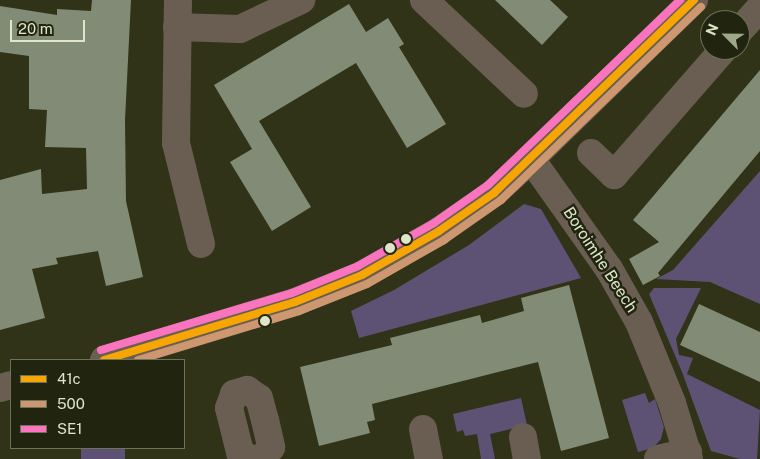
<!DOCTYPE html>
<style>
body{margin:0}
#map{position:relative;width:760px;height:459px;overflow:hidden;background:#303317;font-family:"Public Sans",sans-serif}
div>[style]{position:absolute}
.green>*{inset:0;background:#5e5274;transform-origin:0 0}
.building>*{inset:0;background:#828b75}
.minor>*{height:28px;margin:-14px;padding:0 14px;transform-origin:14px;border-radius:14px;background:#6a5e52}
.bus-1>*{height:8px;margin:-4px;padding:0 4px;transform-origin:4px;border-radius:4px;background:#f7a600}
.bus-2>*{height:8px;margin:-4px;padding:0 4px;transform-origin:4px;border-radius:4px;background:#cd976f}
.bus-3>*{height:8px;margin:-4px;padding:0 4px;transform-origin:4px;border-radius:4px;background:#fc73be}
.dots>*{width:14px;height:14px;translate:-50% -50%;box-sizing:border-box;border:2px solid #21250f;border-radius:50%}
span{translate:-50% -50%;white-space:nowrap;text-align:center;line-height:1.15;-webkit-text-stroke:5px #21250f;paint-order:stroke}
.street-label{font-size:16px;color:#dee5c9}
.legend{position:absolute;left:10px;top:359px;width:175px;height:90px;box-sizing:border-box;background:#21250f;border:1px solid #6d7259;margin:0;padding:6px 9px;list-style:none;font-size:15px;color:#dee5c9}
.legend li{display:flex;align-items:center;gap:10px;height:25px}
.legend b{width:25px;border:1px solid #6d7259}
.north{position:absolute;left:700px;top:10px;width:50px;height:50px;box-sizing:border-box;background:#21250f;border:1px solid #6d7259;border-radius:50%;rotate:293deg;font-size:14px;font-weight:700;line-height:20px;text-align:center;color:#dee5c9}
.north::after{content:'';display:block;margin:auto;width:18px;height:22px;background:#a1a78b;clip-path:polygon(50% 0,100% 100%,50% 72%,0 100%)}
.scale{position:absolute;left:10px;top:20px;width:75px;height:22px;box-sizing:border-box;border:2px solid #dee5c9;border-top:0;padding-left:6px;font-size:15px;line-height:18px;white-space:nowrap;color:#dee5c9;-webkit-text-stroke:4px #21250f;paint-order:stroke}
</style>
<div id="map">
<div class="green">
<div style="clip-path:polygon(760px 171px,760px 304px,710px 282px,656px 279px,673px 270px)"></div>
<div style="clip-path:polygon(524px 204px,541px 209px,581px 278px,359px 338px,351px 311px,394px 290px,469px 245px)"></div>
<div style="clip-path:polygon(654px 288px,701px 288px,676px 339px,679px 355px,693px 358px,687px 374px,760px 410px,757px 459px,740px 459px,711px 451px,682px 372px,649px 294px)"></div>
<div style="clip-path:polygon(645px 393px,649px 403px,655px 399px,664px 427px,661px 439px,653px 448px,638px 452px,622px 400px)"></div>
<div style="clip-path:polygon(521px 398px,527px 425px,490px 434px,495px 459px,481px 459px,477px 434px,465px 436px,463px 430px,457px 432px,453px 414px)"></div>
<div style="left:81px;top:448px;width:44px;height:11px"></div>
</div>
<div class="building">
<div style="clip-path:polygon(92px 0,131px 0,125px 120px,126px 201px,143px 277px,106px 286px,98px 251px,56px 258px,58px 264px,32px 269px,45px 318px,0 330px,0 180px,41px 169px,42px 194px,87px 189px,86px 148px,45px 147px,47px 110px,29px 109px,29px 56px,0 52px,0 6px,57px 15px,57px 9px,91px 11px)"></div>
<div style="clip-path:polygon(495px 0,550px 0,568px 17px,542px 45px)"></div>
<div style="clip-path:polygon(349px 4px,366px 32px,388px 18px,404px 44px,399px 47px,446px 124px,407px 148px,356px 63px,259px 121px,311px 207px,272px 231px,230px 162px,252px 149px,214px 85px)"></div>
<div style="clip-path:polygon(760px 70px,760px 151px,658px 273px,660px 276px,643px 285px,629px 259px,659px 242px,633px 220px)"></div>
<div style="clip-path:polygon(569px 285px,609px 438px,561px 451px,538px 362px,372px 404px,375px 420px,367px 422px,370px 433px,319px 446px,300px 367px,392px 345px,390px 338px,480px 315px,482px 323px,524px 311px,521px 298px)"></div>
<div style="clip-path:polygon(699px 304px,760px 332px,760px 382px,680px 345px)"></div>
</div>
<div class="minor">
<div style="left:178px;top:0;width:143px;rotate:90.8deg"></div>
<div style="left:176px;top:143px;width:104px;rotate:76.1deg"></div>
<div style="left:424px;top:0;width:137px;rotate:43.2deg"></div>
<div style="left:177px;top:27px;width:63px;rotate:1.8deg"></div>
<div style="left:240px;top:29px;width:68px;rotate:-25.4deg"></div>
<div style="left:740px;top:30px;width:30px;rotate:-48deg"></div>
<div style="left:591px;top:153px;width:32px;rotate:44deg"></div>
<div style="left:614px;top:175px;width:166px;rotate:-48.9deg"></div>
<div style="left:531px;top:159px;width:135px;rotate:54.7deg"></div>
<div style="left:609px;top:269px;width:61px;rotate:60.5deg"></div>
<div style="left:639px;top:322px;width:87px;rotate:67.8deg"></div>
<div style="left:672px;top:403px;width:59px;rotate:73.1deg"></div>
<div style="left:104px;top:360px;width:200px;rotate:-16.9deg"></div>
<div style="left:295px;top:302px;width:72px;rotate:-21.9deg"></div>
<div style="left:362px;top:275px;width:89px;rotate:-29.7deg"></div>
<div style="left:439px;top:231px;width:67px;rotate:-34.6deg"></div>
<div style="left:494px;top:193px;width:50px;rotate:-42.6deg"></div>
<div style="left:531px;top:159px;width:228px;rotate:-44.3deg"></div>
<div style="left:0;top:388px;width:11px;rotate:-15deg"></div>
<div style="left:423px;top:429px;width:31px;rotate:79deg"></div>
<div style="left:523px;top:437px;width:22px;rotate:80deg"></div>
<div style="left:250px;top:459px;width:12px;rotate:-145deg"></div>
<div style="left:240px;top:452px;width:45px;rotate:-104deg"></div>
<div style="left:229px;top:408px;width:15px;rotate:-70deg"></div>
<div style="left:234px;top:394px;width:14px;rotate:-17deg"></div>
<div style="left:247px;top:390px;width:14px;rotate:34deg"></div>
<div style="left:259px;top:398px;width:23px;rotate:75deg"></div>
<div style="left:265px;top:420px;width:28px;rotate:77deg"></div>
<div style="left:271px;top:447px;width:15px;rotate:127deg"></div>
<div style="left:658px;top:459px;width:31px;rotate:-13deg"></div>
</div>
<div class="bus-1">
<div style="left:104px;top:360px;width:200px;rotate:-16.9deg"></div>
<div style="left:295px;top:302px;width:72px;rotate:-21.9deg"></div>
<div style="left:362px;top:275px;width:89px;rotate:-29.7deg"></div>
<div style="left:439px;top:231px;width:67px;rotate:-34.6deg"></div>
<div style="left:494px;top:193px;width:278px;rotate:-44deg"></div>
</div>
<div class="bus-2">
<div style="left:138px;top:360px;width:168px;rotate:-16.9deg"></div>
<div style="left:299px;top:311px;width:73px;rotate:-21.7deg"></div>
<div style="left:367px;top:284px;width:89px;rotate:-29.7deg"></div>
<div style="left:444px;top:240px;width:70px;rotate:-35.1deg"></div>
<div style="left:501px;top:200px;width:278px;rotate:-44deg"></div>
</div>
<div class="bus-3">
<div style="left:101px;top:350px;width:199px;rotate:-16.6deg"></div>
<div style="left:292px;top:293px;width:71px;rotate:-22.2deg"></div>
<div style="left:358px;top:266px;width:87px;rotate:-29.5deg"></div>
<div style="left:434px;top:223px;width:66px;rotate:-35.1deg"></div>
<div style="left:488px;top:185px;width:267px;rotate:-43.9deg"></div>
</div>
<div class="dots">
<div style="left:406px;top:239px;background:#dee5c9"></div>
<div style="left:390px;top:248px;background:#dee5c9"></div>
<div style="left:265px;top:321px;background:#dee5c9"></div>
</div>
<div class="street-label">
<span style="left:600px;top:260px;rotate:57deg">Boroimhe Beech</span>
</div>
<ul class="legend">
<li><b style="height:6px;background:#f7a600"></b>41c</li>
<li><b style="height:6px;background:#cd976f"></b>500</li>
<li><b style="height:6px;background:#fc73be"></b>SE1</li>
</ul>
<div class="north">N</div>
<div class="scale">20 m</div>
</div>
